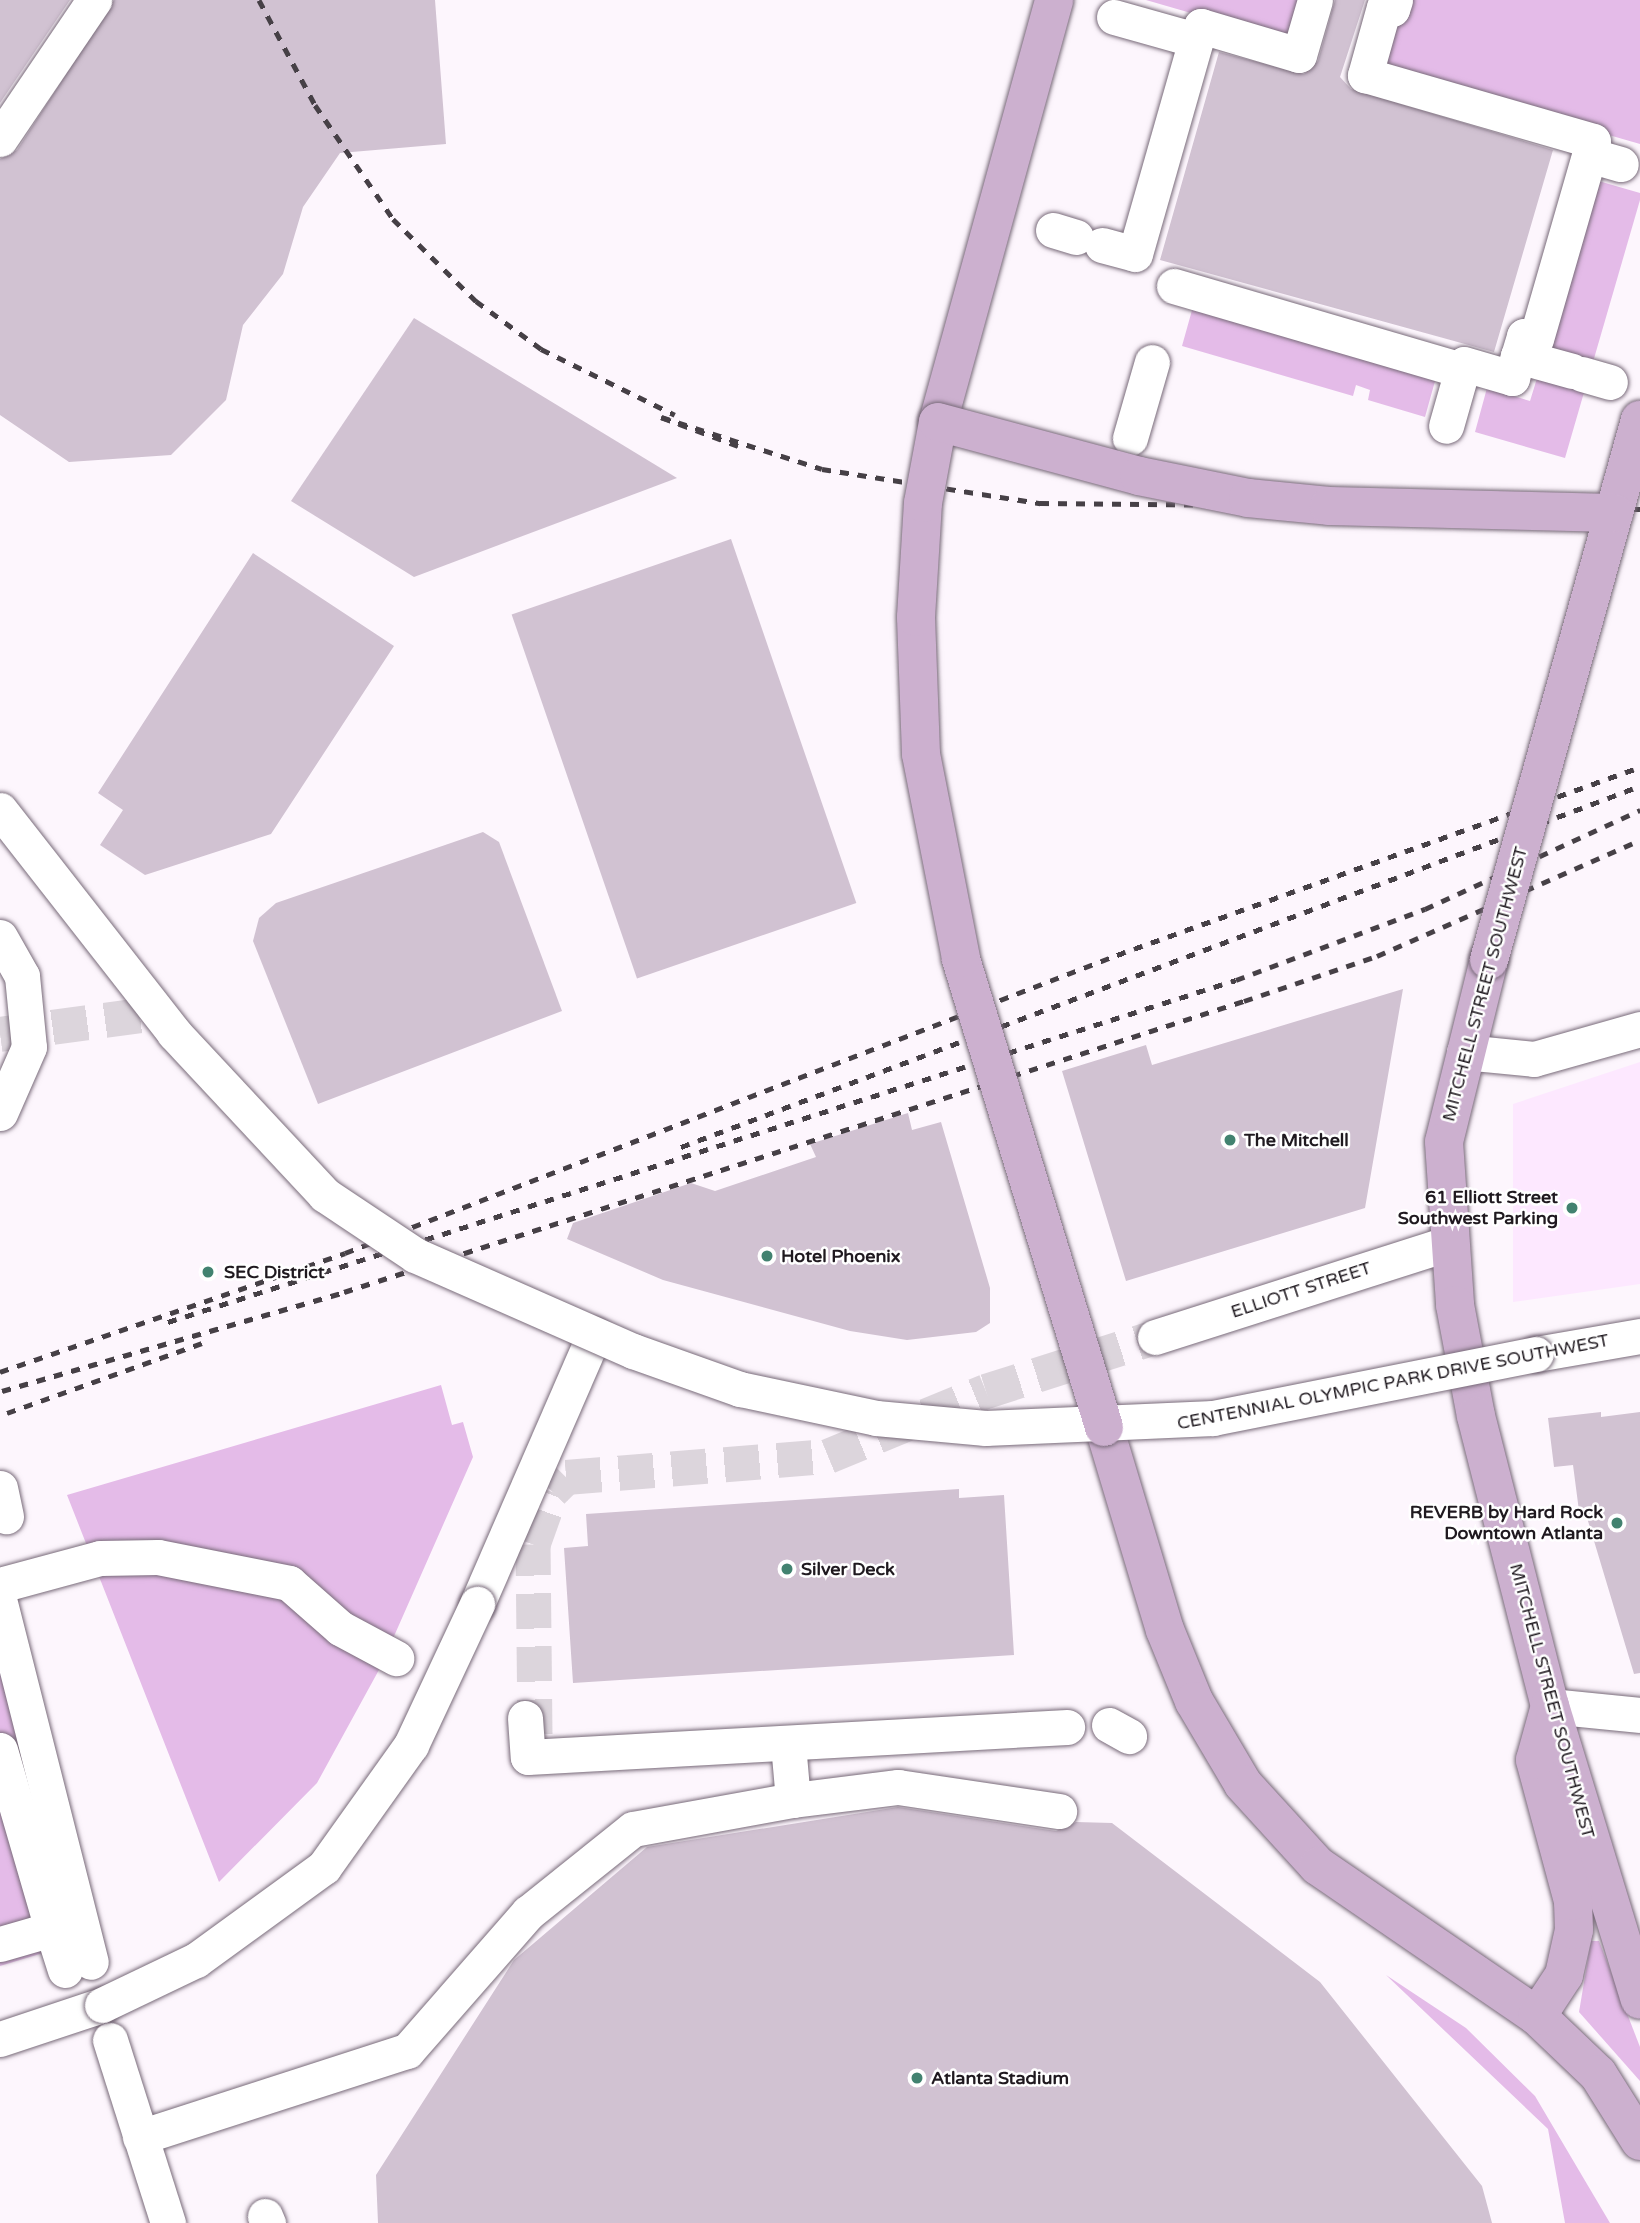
<!DOCTYPE html>
<style>
body{margin:0}
#map{position:relative;width:1640px;height:2223px;overflow:hidden;background:#fdf6fd;font-family:"Varela Round",sans-serif}
div>[style]{position:absolute}
.built>*{inset:0;background:#fde8ff}
.green>*{inset:0;background:#e4bbe8}
.building>*{inset:0;background:#d1c2d2;transform-origin:0 0}
.minor-tunnel>*{height:35px;margin-top:-17.5px;transform-origin:0;background:repeating-linear-gradient(90deg,#dcd5dc 0 35px,transparent 0 53px)}
.roads{filter:drop-shadow(0 0 2px #786a79) drop-shadow(0 0 2px #786a79)}
.minor>*{height:35px;margin:-17.5px;padding:0 17.5px;transform-origin:17.5px;border-radius:17.5px;background:#fff}
.major>*{height:38px;margin:-19px;padding:0 19px;transform-origin:19px;border-radius:19px;background:#ccb0cf}
.rail>*{height:5px;margin-top:-2.5px;transform-origin:0;background:repeating-linear-gradient(90deg,#464046 0 9px,transparent 0 18px)}
.bridges{filter:drop-shadow(0 0 2px #786a79) drop-shadow(0 0 2px #786a79)}
.minor-bridge>*{height:35px;margin:-17.5px;padding:0 17.5px;transform-origin:17.5px;border-radius:17.5px;background:#fff}
.major-bridge>*{height:38px;margin:-19px;padding:0 19px;transform-origin:19px;border-radius:19px;background:#ccb0cf}
.dots>*{width:19px;height:19px;translate:-50% -50%;box-sizing:border-box;border:4px solid #fff;border-radius:50%}
span{translate:-50% -50%;white-space:nowrap;text-align:center;line-height:1.15;-webkit-text-stroke:5px #fff;paint-order:stroke}
.street-label{font-size:18px;color:#1f191f}
.poi-label{font-size:18px;color:#1f191f;font-weight:700}
.left{translate:0 -50%;text-align:left}
.right{translate:-100% -50%;text-align:right}
</style>
<div id="map">
<div class="built">
<div style="clip-path:polygon(1640px 1062px,1640px 1284px,1513px 1302px,1513px 1104px)"></div>
</div>
<div class="green">
<div style="clip-path:polygon(1146px 0,1306px 0,1294px 43px)"></div>
<div style="clip-path:polygon(1400px 0,1640px 0,1640px 144px,1374px 67px)"></div>
<div style="clip-path:polygon(1595px 180px,1640px 193px,1640px 200px,1593px 362px,1546px 348px)"></div>
<div style="clip-path:polygon(1194px 303px,1437px 374px,1425px 417px,1368px 400px,1370px 390px,1356px 385px,1353px 396px,1182px 346px)"></div>
<div style="clip-path:polygon(1538px 375px,1585px 389px,1565px 458px,1475px 432px,1487px 388px,1530px 401px)"></div>
<div style="clip-path:polygon(441px 1385px,452px 1425px,463px 1422px,473px 1457px,380px 1668px,317px 1783px,219px 1882px,67px 1495px)"></div>
<div style="clip-path:polygon(0 1642px,76px 1943px,0 1966px)"></div>
<div style="clip-path:polygon(1591px 1941px,1599px 1941px,1640px 2047px,1640px 2081px,1579px 2012px)"></div>
<div style="clip-path:polygon(1386px 1975px,1466px 2028px,1535px 2096px,1610px 2223px,1565px 2223px,1548px 2129px)"></div>
</div>
<div class="building">
<div style="clip-path:polygon(0 0,70px 0,0 103px)"></div>
<div style="clip-path:polygon(114px 0,435px 0,446px 144px,340px 153px,303px 207px,283px 274px,243px 325px,226px 400px,171px 455px,69px 462px,0 415px,0 159px,17px 150px)"></div>
<div style="clip-path:polygon(1335px 0,1365px 0,1340px 77px,1351px 89px,1553px 150px,1494px 352px,1160px 260px,1219px 52px,1304px 74px,1318px 61px)"></div>
<div style="clip-path:polygon(414px 318px,677px 478px,414px 577px,291px 501px)"></div>
<div style="left:731px;top:539px;width:385px;height:232px;rotate:71deg"></div>
<div style="clip-path:polygon(253px 553px,394px 646px,271px 834px,145px 875px,100px 845px,123px 810px,98px 793px)"></div>
<div style="clip-path:polygon(483px 832px,499px 842px,562px 1011px,318px 1104px,253px 941px,259px 918px,276px 903px)"></div>
<div style="clip-path:polygon(1403px 989px,1365px 1208px,1126px 1281px,1062px 1071px,1146px 1045px,1152px 1065px)"></div>
<div style="clip-path:polygon(908px 1113px,912px 1130px,941px 1122px,990px 1288px,990px 1323px,976px 1332px,907px 1340px,850px 1331px,663px 1280px,567px 1239px,573px 1223px,691px 1183px,715px 1191px,816px 1157px,810px 1144px)"></div>
<div style="clip-path:polygon(1601px 1412px,1601px 1417px,1640px 1412px,1640px 1673px,1634px 1674px,1585px 1511px,1579px 1511px,1573px 1465px,1554px 1467px,1548px 1418px)"></div>
<div style="clip-path:polygon(959px 1489px,959px 1498px,1004px 1495px,1014px 1655px,573px 1683px,564px 1548px,588px 1546px,586px 1514px)"></div>
<div style="clip-path:polygon(898px 1807px,1056px 1831px,1076px 1822px,1112px 1823px,1320px 1982px,1482px 2186px,1492px 2223px,378px 2223px,376px 2175px,514px 1960px,647px 1847px)"></div>
</div>
<div class="minor-tunnel">
<div style="left:0;top:1034px;width:149px;rotate:-7.7deg"></div>
<div style="left:535px;top:1734px;width:190px;rotate:-90.6deg"></div>
<div style="left:533px;top:1544px;width:56px;rotate:-70.3deg"></div>
<div style="left:552px;top:1491px;width:20px;rotate:-45deg"></div>
<div style="left:566px;top:1477px;width:263px;rotate:-4.6deg"></div>
<div style="left:828px;top:1456px;width:171px;rotate:-22.4deg"></div>
<div style="left:986px;top:1391px;width:177px;rotate:-17.7deg"></div>
</div>
<div class="roads">
<div class="minor">
<div style="left:1395px;top:0;width:9px;rotate:108deg"></div>
<div style="left:1392px;top:9px;width:8px;rotate:-166deg"></div>
<div style="left:1384px;top:7px;width:71px;rotate:105.6deg"></div>
<div style="left:1365px;top:75px;width:237px;rotate:16.1deg"></div>
<div style="left:1593px;top:141px;width:15px;rotate:106deg"></div>
<div style="left:1114px;top:17px;width:85px;rotate:15.7deg"></div>
<div style="left:1196px;top:40px;width:15px;rotate:-70deg"></div>
<div style="left:1201px;top:26px;width:102px;rotate:16.5deg"></div>
<div style="left:1299px;top:55px;width:57px;rotate:-73.8deg"></div>
<div style="left:0;top:139px;width:168px;rotate:-55.9deg"></div>
<div style="left:1053px;top:230px;width:24px;rotate:17deg"></div>
<div style="left:1102px;top:245px;width:34px;rotate:15deg"></div>
<div style="left:1135px;top:254px;width:223px;rotate:-74.1deg"></div>
<div style="left:1174px;top:286px;width:300px;rotate:16.3deg"></div>
<div style="left:1462px;top:370px;width:58px;rotate:105.9deg"></div>
<div style="left:1518px;top:356px;width:21px;rotate:-73deg"></div>
<div style="left:1524px;top:336px;width:12px;rotate:14deg"></div>
<div style="left:1536px;top:339px;width:191px;rotate:-73.9deg"></div>
<div style="left:1589px;top:155px;width:33px;rotate:16deg"></div>
<div style="left:1462px;top:370px;width:6px;rotate:-72deg"></div>
<div style="left:1464px;top:364px;width:50px;rotate:16.3deg"></div>
<div style="left:1512px;top:378px;width:23px;rotate:-75deg"></div>
<div style="left:1518px;top:356px;width:56px;rotate:15.5deg"></div>
<div style="left:1582px;top:374px;width:29px;rotate:16deg"></div>
<div style="left:1130px;top:438px;width:79px;rotate:-73.9deg"></div>
<div style="left:0;top:937px;width:45px;rotate:60.6deg"></div>
<div style="left:22px;top:976px;width:71px;rotate:84.4deg"></div>
<div style="left:29px;top:1047px;width:72px;rotate:113.7deg"></div>
<div style="left:1464px;top:1052px;width:70px;rotate:5.7deg"></div>
<div style="left:1534px;top:1059px;width:110px;rotate:-15.8deg"></div>
<div style="left:1155px;top:1337px;width:306px;rotate:-17.7deg"></div>
<div style="left:1536px;top:1354px;width:106px;rotate:-9.8deg"></div>
<div style="left:0;top:1488px;width:29px;rotate:78deg"></div>
<div style="left:0;top:1585px;width:104px;rotate:-15.1deg"></div>
<div style="left:100px;top:1558px;width:58px;rotate:-1deg"></div>
<div style="left:158px;top:1557px;width:134px;rotate:11.2deg"></div>
<div style="left:289px;top:1583px;width:68px;rotate:41.4deg"></div>
<div style="left:340px;top:1628px;width:64px;rotate:28.2deg"></div>
<div style="left:0;top:1603px;width:370px;rotate:75.8deg"></div>
<div style="left:477px;top:1604px;width:293px;rotate:-66.5deg"></div>
<div style="left:1550px;top:1706px;width:90px;rotate:5.7deg"></div>
<div style="left:525px;top:1718px;width:39px;rotate:86deg"></div>
<div style="left:528px;top:1757px;width:540px;rotate:-3.19deg"></div>
<div style="left:1109px;top:1725px;width:23px;rotate:29deg"></div>
<div style="left:0;top:1750px;width:186px;rotate:73.8deg"></div>
<div style="left:52px;top:1929px;width:54px;rotate:163.9deg"></div>
<div style="left:793px;top:1800px;width:106px;rotate:-7.1deg"></div>
<div style="left:898px;top:1787px;width:163px;rotate:8.5deg"></div>
<div style="left:52px;top:1929px;width:43px;rotate:72.4deg"></div>
<div style="left:0;top:2039px;width:108px;rotate:-18.4deg"></div>
<div style="left:110px;top:2040px;width:192px;rotate:72.4deg"></div>
<div style="left:140px;top:2137px;width:281px;rotate:-17.9deg"></div>
<div style="left:407px;top:2051px;width:184px;rotate:-48.8deg"></div>
<div style="left:528px;top:1913px;width:134px;rotate:-38.7deg"></div>
<div style="left:633px;top:1829px;width:163px;rotate:-10.3deg"></div>
<div style="left:793px;top:1800px;width:56px;rotate:-95.1deg"></div>
<div style="left:265px;top:2216px;width:8px;rotate:67deg"></div>
</div>
<div class="major">
<div style="left:938px;top:422px;width:438px;rotate:-74.6deg"></div>
<div style="left:1489px;top:960px;width:187px;rotate:103.9deg"></div>
<div style="left:1444px;top:1142px;width:163px;rotate:86.1deg"></div>
<div style="left:1455px;top:1305px;width:113px;rotate:79.3deg"></div>
<div style="left:1476px;top:1416px;width:299px;rotate:75.7deg"></div>
<div style="left:1550px;top:1706px;width:307px;rotate:73deg"></div>
<div style="left:1104px;top:1427px;width:212px;rotate:73.3deg"></div>
<div style="left:1165px;top:1630px;width:77px;rotate:67.8deg"></div>
<div style="left:1194px;top:1701px;width:96px;rotate:59.4deg"></div>
<div style="left:1243px;top:1784px;width:111px;rotate:47.6deg"></div>
<div style="left:1318px;top:1866px;width:265px;rotate:34.4deg"></div>
<div style="left:1537px;top:2016px;width:84px;rotate:43.6deg"></div>
<div style="left:1598px;top:2074px;width:79px;rotate:57.9deg"></div>
<div style="left:1537px;top:2016px;width:49px;rotate:-56.6deg"></div>
<div style="left:1564px;top:1975px;width:46px;rotate:-77.5deg"></div>
<div style="left:1574px;top:1930px;width:29px;rotate:-92deg"></div>
<div style="left:1573px;top:1901px;width:146px;rotate:-105.1deg"></div>
<div style="left:1535px;top:1760px;width:56px;rotate:-74.5deg"></div>
</div>
</div>
<div class="rail">
<div style="left:259px;top:0;width:119px;rotate:61.9deg"></div>
<div style="left:315px;top:105px;width:138px;rotate:55.6deg"></div>
<div style="left:393px;top:219px;width:117px;rotate:44.7deg"></div>
<div style="left:476px;top:301px;width:81px;rotate:36.4deg"></div>
<div style="left:541px;top:349px;width:149px;rotate:26.2deg"></div>
<div style="left:738px;top:446px;width:82px;rotate:-159.4deg"></div>
<div style="left:661px;top:417px;width:169px;rotate:17.9deg"></div>
<div style="left:822px;top:469px;width:221px;rotate:8.9deg"></div>
<div style="left:1040px;top:503px;width:600px;rotate:0.57deg"></div>
<div style="left:681px;top:1147px;width:1025px;rotate:-20.63deg"></div>
<div style="left:168px;top:1322px;width:1121px;rotate:-17.76deg"></div>
<div style="left:1236px;top:980px;width:202px;rotate:-20.6deg"></div>
<div style="left:1425px;top:909px;width:237px;rotate:-24.7deg"></div>
<div style="left:0;top:1372px;width:365px;rotate:-19deg"></div>
<div style="left:345px;top:1253px;width:828px;rotate:-21.11deg"></div>
<div style="left:1117px;top:955px;width:556px;rotate:-19.77deg"></div>
<div style="left:2px;top:1391px;width:356px;rotate:-16.1deg"></div>
<div style="left:344px;top:1292px;width:946px;rotate:-17.92deg"></div>
<div style="left:1244px;top:1001px;width:140px;rotate:-18.7deg"></div>
<div style="left:1377px;top:956px;width:287px;rotate:-23.8deg"></div>
<div style="left:7px;top:1413px;width:207px;rotate:-19.7deg"></div>
</div>
<div class="bridges">
<div class="minor-bridge">
<div style="left:0;top:810px;width:283px;rotate:52deg"></div>
<div style="left:174px;top:1033px;width:221px;rotate:47deg"></div>
<div style="left:325px;top:1195px;width:108px;rotate:33.7deg"></div>
<div style="left:415px;top:1255px;width:238px;rotate:23.8deg"></div>
<div style="left:633px;top:1351px;width:114px;rotate:19.6deg"></div>
<div style="left:740px;top:1389px;width:139px;rotate:12deg"></div>
<div style="left:876px;top:1418px;width:110px;rotate:5.2deg"></div>
<div style="left:986px;top:1428px;width:227px;rotate:-2.5deg"></div>
<div style="left:1213px;top:1418px;width:329px;rotate:-11.2deg"></div>
<div style="left:102px;top:2005px;width:104px;rotate:-25.6deg"></div>
<div style="left:196px;top:1960px;width:158px;rotate:-36deg"></div>
<div style="left:324px;top:1867px;width:150px;rotate:-54.5deg"></div>
<div style="left:411px;top:1745px;width:156px;rotate:-64.9deg"></div>
</div>
<div class="major-bridge">
<div style="left:1489px;top:960px;width:561px;rotate:-74.38deg"></div>
<div style="left:1104px;top:1427px;width:490px;rotate:-107deg"></div>
<div style="left:961px;top:958px;width:208px;rotate:-101.1deg"></div>
<div style="left:921px;top:754px;width:137px;rotate:-92.1deg"></div>
<div style="left:916px;top:617px;width:114px;rotate:-86.5deg"></div>
<div style="left:923px;top:503px;width:82px;rotate:-79.5deg"></div>
<div style="left:938px;top:422px;width:208px;rotate:15deg"></div>
<div style="left:1139px;top:476px;width:111px;rotate:11.4deg"></div>
<div style="left:1248px;top:498px;width:81px;rotate:5.6deg"></div>
<div style="left:1329px;top:506px;width:285px;rotate:1.4deg"></div>
</div>
</div>
<div class="dots">
<div style="left:1230px;top:1140px;background:#428270"></div>
<div style="left:1572px;top:1208px;background:#428270"></div>
<div style="left:767px;top:1256px;background:#428270"></div>
<div style="left:208px;top:1272px;background:#428270"></div>
<div style="left:1617px;top:1523px;background:#428270"></div>
<div style="left:787px;top:1569px;background:#428270"></div>
<div style="left:917px;top:2078px;background:#428270"></div>
</div>
<div class="street-label">
<span style="left:1485px;top:984px;rotate:-75deg">MITCHELL STREET SOUTHWEST</span>
<span style="left:1301px;top:1290px;rotate:-18deg">ELLIOTT STREET</span>
<span style="left:1393px;top:1382px;rotate:-11deg">CENTENNIAL OLYMPIC PARK DRIVE SOUTHWEST</span>
<span style="left:1552px;top:1701px;rotate:75deg">MITCHELL STREET SOUTHWEST</span>
</div>
<div class="poi-label">
<span class="left" style="left:1244px;top:1140px">The Mitchell</span>
<span class="right" style="left:1558px;top:1208px">61 Elliott Street<br>Southwest Parking</span>
<span class="left" style="left:781px;top:1256px">Hotel Phoenix</span>
<span class="left" style="left:224px;top:1272px">SEC District</span>
<span class="right" style="left:1603px;top:1523px">REVERB by Hard Rock<br>Downtown Atlanta</span>
<span class="left" style="left:801px;top:1569px">Silver Deck</span>
<span class="left" style="left:931px;top:2078px">Atlanta Stadium</span>
</div>
</div>
